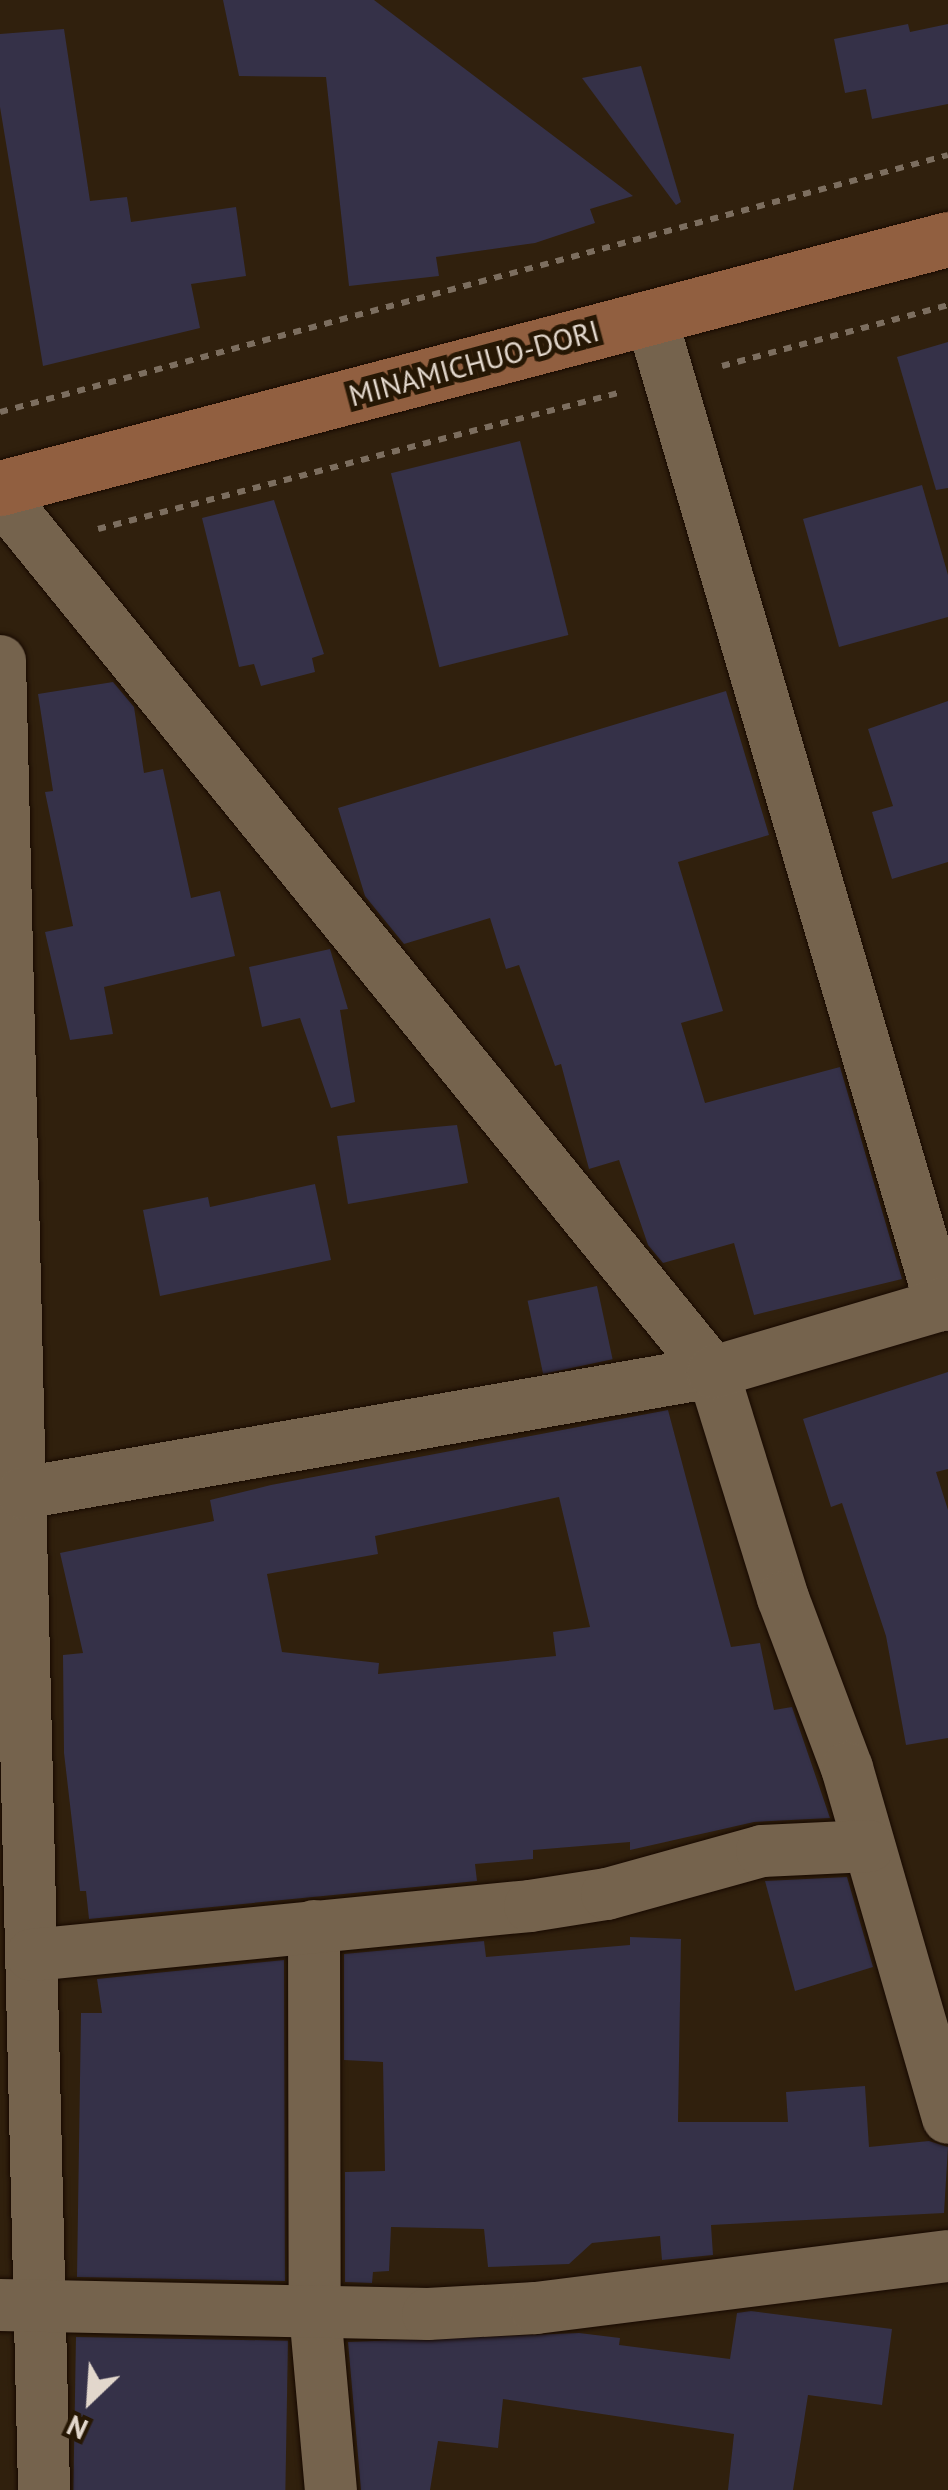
<!DOCTYPE html>
<style>
body{margin:0}
#map{position:relative;width:948px;height:2490px;overflow:hidden;background:#30200d;font-family:"PT Sans",sans-serif}
div>[style]{position:absolute}
.building>*{inset:0;background:#353148;transform-origin:0 0}
.path>*{height:6px;margin-top:-3px;transform-origin:0;background:repeating-linear-gradient(90deg,#7c6e5f 0 8px,transparent 0 16px)}
.roads{filter:drop-shadow(0 0 2px #170900) drop-shadow(0 0 2px #170900)}
.street>*{height:52px;margin:-26px;padding:0 26px;transform-origin:26px;border-radius:26px;background:#75634d}
.secondary>*{height:55px;margin:-27.5px;padding:0 27.5px;transform-origin:27.5px;border-radius:27.5px;background:#915f40}
span{translate:-50% -50%;white-space:nowrap;text-align:center;line-height:1.15;-webkit-text-stroke:10px #261704;paint-order:stroke}
.street-label{font-size:30px;color:#e2d7cc}
.north{position:absolute;left:40px;top:2350px;width:100px;height:100px;-webkit-text-stroke:8px #261704;paint-order:stroke;rotate:205deg;font-size:28px;font-weight:700;line-height:40px;text-align:center;color:#e2d7cc}
.north::after{content:'';display:block;margin:auto;width:35px;height:45px;background:#e2d7cc;clip-path:polygon(50% 0,100% 100%,50% 72%,0 100%)}
</style>
<div id="map">
<div class="building">
<div style="clip-path:polygon(223px 0,374px 0,633px 196px,590px 209px,595px 223px,535px 243px,436px 257px,439px 276px,349px 286px,326px 77px,239px 76px)"></div>
<div style="clip-path:polygon(908px 24px,910px 32px,948px 24px,948px 104px,872px 119px,866px 89px,845px 93px,834px 39px)"></div>
<div style="clip-path:polygon(64px 29px,90px 201px,127px 197px,131px 222px,236px 207px,246px 276px,191px 284px,200px 328px,43px 366px,0 107px,0 34px)"></div>
<div style="clip-path:polygon(641px 66px,681px 202px,676px 205px,582px 78px)"></div>
<div style="clip-path:polygon(948px 342px,948px 488px,936px 490px,897px 357px)"></div>
<div style="left:520px;top:441px;width:200px;height:133px;rotate:76deg"></div>
<div style="clip-path:polygon(922px 485px,948px 575px,948px 617px,839px 647px,803px 519px)"></div>
<div style="clip-path:polygon(274px 500px,324px 654px,312px 658px,315px 672px,261px 686px,254px 664px,239px 667px,202px 518px)"></div>
<div style="clip-path:polygon(113px 682px,134px 707px,144px 773px,163px 769px,191px 898px,220px 891px,235px 956px,104px 987px,113px 1034px,70px 1040px,45px 932px,73px 926px,45px 792px,53px 791px,38px 694px)"></div>
<div style="clip-path:polygon(726px 691px,769px 835px,678px 862px,723px 1011px,681px 1023px,705px 1103px,840px 1067px,902px 1279px,754px 1315px,734px 1243px,663px 1263px,648px 1245px,619px 1160px,589px 1169px,561px 1064px,555px 1066px,519px 965px,506px 969px,490px 918px,404px 944px,365px 896px,338px 808px)"></div>
<div style="clip-path:polygon(948px 701px,948px 862px,892px 879px,872px 812px,893px 806px,868px 729px)"></div>
<div style="clip-path:polygon(330px 949px,348px 1009px,340px 1010px,355px 1102px,331px 1108px,300px 1018px,262px 1027px,249px 967px)"></div>
<div style="clip-path:polygon(457px 1125px,468px 1183px,348px 1204px,337px 1136px)"></div>
<div style="clip-path:polygon(315px 1184px,331px 1260px,160px 1296px,143px 1210px,208px 1197px,210px 1207px)"></div>
<div style="left:597px;top:1286px;width:75px;height:71px;rotate:78deg"></div>
<div style="clip-path:polygon(948px 1372px,948px 1469px,936px 1472px,948px 1510px,948px 1738px,906px 1745px,886px 1636px,842px 1503px,831px 1507px,803px 1419px)"></div>
<div style="clip-path:polygon(evenodd,668px 1410px,731px 1647px,760px 1643px,774px 1710px,792px 1707px,830px 1818px,754px 1822px,630px 1850px,630px 1842px,533px 1850px,533px 1859px,475px 1864px,477px 1881px,89px 1919px,86px 1891px,80px 1891px,64px 1753px,63px 1655px,83px 1653px,60px 1553px,214px 1521px,210px 1500px,271px 1485px,668px 1410px,559px 1497px,590px 1627px,553px 1632px,556px 1656px,378px 1674px,379px 1663px,282px 1652px,267px 1574px,378px 1554px,375px 1536px,559px 1497px)"></div>
<div style="clip-path:polygon(847px 1877px,873px 1967px,795px 1991px,765px 1881px)"></div>
<div style="clip-path:polygon(630px 1937px,681px 1939px,678px 2122px,788px 2122px,786px 2092px,865px 2086px,869px 2147px,929px 2141px,948px 2147px,944px 2213px,711px 2225px,713px 2255px,662px 2260px,660px 2236px,592px 2243px,569px 2264px,488px 2267px,484px 2229px,391px 2227px,389px 2271px,373px 2272px,372px 2283px,345px 2282px,345px 2172px,385px 2171px,383px 2062px,344px 2060px,344px 1954px,484px 1941px,486px 1957px,630px 1945px)"></div>
<div style="clip-path:polygon(284px 1960px,285px 2281px,77px 2277px,81px 2013px,102px 2013px,97px 1979px)"></div>
<div style="clip-path:polygon(751px 2311px,892px 2329px,882px 2405px,808px 2395px,793px 2490px,728px 2490px,734px 2434px,503px 2399px,498px 2448px,438px 2441px,430px 2490px,361px 2490px,348px 2342px,579px 2333px,620px 2338px,619px 2345px,730px 2359px,737px 2313px)"></div>
<div style="left:76px;top:2337px;width:212px;height:153px;rotate:1deg"></div>
</div>
<div class="path">
<div style="left:722px;top:366px;width:234px;rotate:-15.1deg"></div>
<div style="left:0;top:412px;width:982px;rotate:-15.17deg"></div>
<div style="left:98px;top:529px;width:537px;rotate:-14.66deg"></div>
</div>
<div class="roads">
<div class="street">
<div style="left:651px;top:317px;width:1030px;rotate:73.64deg"></div>
<div style="left:0;top:495px;width:1130px;rotate:50.89deg"></div>
<div style="left:713px;top:1372px;width:237px;rotate:72.8deg"></div>
<div style="left:783px;top:1598px;width:182px;rotate:69.4deg"></div>
<div style="left:847px;top:1768px;width:364px;rotate:73.9deg"></div>
<div style="left:0;top:661px;width:1830px;rotate:88.62deg"></div>
<div style="left:23px;top:1493px;width:701px;rotate:-9.95deg"></div>
<div style="left:713px;top:1372px;width:245px;rotate:-16.4deg"></div>
<div style="left:314px;top:1926px;width:386px;rotate:89.9deg"></div>
<div style="left:315px;top:2312px;width:179px;rotate:84.9deg"></div>
<div style="left:32px;top:1955px;width:500px;rotate:-5.62deg"></div>
<div style="left:530px;top:1906px;width:78px;rotate:-8.9deg"></div>
<div style="left:607px;top:1894px;width:161px;rotate:-15.5deg"></div>
<div style="left:762px;top:1851px;width:107px;rotate:-2.7deg"></div>
<div style="left:0;top:2305px;width:428px;rotate:1.2deg"></div>
<div style="left:428px;top:2314px;width:108px;rotate:-3.2deg"></div>
<div style="left:536px;top:2308px;width:415px;rotate:-7.2deg"></div>
</div>
<div class="secondary">
<div style="left:0;top:488px;width:980px;rotate:-14.72deg"></div>
</div>
</div>
<div class="street-label">
<span style="left:474px;top:363px;rotate:-15deg">MINAMICHUO-DORI</span>
</div>
<div class="north">N</div>
</div>
